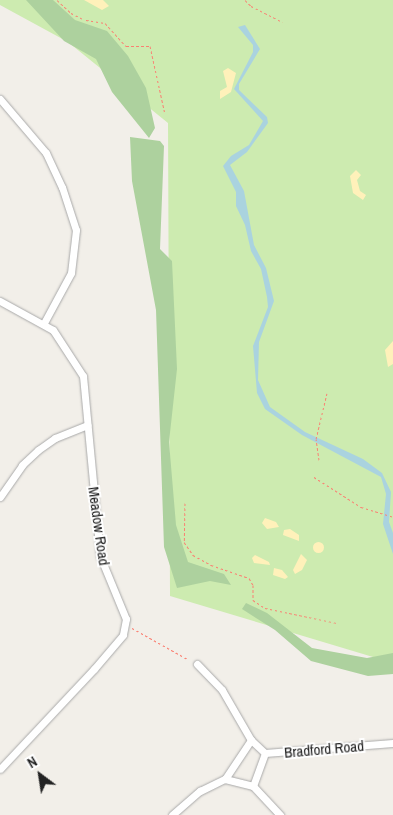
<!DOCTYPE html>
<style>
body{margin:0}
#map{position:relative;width:393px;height:815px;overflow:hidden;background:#f2efe9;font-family:"Archivo Narrow",sans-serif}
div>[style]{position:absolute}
.grass>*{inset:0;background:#cdebb0}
.forest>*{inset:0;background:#add19e}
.sand>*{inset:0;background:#fff1ba}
.round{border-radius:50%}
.water>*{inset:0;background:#aad3df}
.path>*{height:1px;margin-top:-0.5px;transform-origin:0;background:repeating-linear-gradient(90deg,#fa8072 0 2.5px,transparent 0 5px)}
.roads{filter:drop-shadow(0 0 1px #a9a9a9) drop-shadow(0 0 1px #a9a9a9)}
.street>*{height:7px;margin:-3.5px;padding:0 3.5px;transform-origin:3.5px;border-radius:3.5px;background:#fff}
span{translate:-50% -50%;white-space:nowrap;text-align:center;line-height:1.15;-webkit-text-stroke:4px #fff;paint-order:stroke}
.street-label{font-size:15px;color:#222}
.north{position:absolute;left:15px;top:750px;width:50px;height:50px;-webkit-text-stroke:4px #fff;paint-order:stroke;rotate:329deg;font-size:14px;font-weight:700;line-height:20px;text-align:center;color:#222}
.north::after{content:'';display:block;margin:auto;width:18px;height:22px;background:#222;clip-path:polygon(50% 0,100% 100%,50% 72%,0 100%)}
</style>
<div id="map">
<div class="grass">
<div style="clip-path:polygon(0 0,393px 0,393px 663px,170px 596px,168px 123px,68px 42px,0 5px)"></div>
</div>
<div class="forest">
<div style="clip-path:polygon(26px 0,53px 0,75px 20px,107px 31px,128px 56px,146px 88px,155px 128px,149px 138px,112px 92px,96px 59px,64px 41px)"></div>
<div style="clip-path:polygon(130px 137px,160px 141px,164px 146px,160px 249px,172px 261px,177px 369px,169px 442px,176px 525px,188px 562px,224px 574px,231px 585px,210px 581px,177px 588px,164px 547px,156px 310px,132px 181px)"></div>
<div style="clip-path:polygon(246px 603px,267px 613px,312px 648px,367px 658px,393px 653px,393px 674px,368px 676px,311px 661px,275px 630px,242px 609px)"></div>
</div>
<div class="sand">
<div style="clip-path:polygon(84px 0,103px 0,109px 6px,102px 10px)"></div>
<div style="clip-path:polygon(228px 68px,236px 73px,231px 92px,220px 99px,220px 91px,227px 87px,223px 71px)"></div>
<div style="clip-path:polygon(356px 170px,361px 175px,357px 180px,360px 191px,366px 195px,363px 200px,353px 193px,350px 176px)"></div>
<div style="clip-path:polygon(393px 341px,393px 364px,388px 367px,385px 350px)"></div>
<div style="clip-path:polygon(265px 518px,276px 522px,279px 527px,267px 529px,262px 523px)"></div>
<div style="clip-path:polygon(290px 529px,299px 535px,299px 541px,283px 535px,284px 530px)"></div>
<div class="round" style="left:312.5px;top:541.5px;width:11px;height:11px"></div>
<div style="clip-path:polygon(301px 554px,307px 560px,302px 570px,295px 574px,293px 570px)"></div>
<div style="clip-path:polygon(255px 555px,269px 562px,270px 565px,254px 563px,252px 558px)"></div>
<div style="clip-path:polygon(274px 568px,282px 570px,288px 577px,285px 579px,273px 575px)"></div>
</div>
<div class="water">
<div style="clip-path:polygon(245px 25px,260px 49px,239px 84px,239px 90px,267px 117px,268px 123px,247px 152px,230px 165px,244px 191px,254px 245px,266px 268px,274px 301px,259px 342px,258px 380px,270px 407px,305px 432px,363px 459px,382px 473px,391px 492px,389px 522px,393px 533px,393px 554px,383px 524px,386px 494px,381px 477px,302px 435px,265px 409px,257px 393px,253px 346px,268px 307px,267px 297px,261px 269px,251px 251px,245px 225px,236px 206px,236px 192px,223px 166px,231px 156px,249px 145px,263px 121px,234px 89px,253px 52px,253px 45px,238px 27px)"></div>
</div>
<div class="path">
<div style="left:57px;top:0;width:19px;rotate:43deg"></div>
<div style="left:71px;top:13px;width:13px;rotate:27deg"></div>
<div style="left:245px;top:0;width:8px;rotate:45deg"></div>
<div style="left:251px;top:6px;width:35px;rotate:27deg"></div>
<div style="left:86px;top:20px;width:19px;rotate:9deg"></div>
<div style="left:105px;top:23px;width:31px;rotate:48deg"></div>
<div style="left:126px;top:46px;width:24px"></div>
<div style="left:150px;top:46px;width:70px;rotate:77.6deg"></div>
<div style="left:319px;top:460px;width:21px;rotate:-98deg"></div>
<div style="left:316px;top:439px;width:47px;rotate:-76.6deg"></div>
<div style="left:314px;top:477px;width:56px;rotate:32.6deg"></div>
<div style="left:361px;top:507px;width:34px;rotate:17deg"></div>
<div style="left:185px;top:503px;width:39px;rotate:91deg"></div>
<div style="left:184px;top:542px;width:16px;rotate:55deg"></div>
<div style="left:193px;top:555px;width:21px;rotate:29deg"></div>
<div style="left:211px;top:565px;width:40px;rotate:18.9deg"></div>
<div style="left:249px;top:578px;width:8px;rotate:60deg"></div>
<div style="left:253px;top:585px;width:15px;rotate:90deg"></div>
<div style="left:253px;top:600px;width:14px;rotate:34deg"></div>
<div style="left:265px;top:608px;width:74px;rotate:11.8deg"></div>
<div style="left:132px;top:628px;width:65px;rotate:29.3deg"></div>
</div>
<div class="roads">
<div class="street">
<div style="left:0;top:99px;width:71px;rotate:49.6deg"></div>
<div style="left:46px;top:153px;width:38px;rotate:65deg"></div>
<div style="left:62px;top:187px;width:45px;rotate:72deg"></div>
<div style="left:76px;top:230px;width:43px;rotate:96.6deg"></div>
<div style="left:71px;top:273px;width:57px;rotate:118.4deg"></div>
<div style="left:0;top:301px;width:60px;rotate:28.7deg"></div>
<div style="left:53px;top:330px;width:55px;rotate:56.9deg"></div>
<div style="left:83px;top:376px;width:181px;rotate:84.6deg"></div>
<div style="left:100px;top:556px;width:68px;rotate:67.6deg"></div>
<div style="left:126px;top:619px;width:16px;rotate:101deg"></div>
<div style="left:123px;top:635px;width:45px;rotate:130.5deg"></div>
<div style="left:94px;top:669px;width:137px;rotate:133.2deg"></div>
<div style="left:0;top:497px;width:39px;rotate:-55deg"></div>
<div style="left:22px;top:465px;width:22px;rotate:-43deg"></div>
<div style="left:38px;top:450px;width:21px;rotate:-35deg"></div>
<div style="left:55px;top:438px;width:35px;rotate:-22deg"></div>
<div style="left:197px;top:664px;width:36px;rotate:46deg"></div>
<div style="left:222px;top:690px;width:58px;rotate:59.9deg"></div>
<div style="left:251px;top:740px;width:19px;rotate:43deg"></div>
<div style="left:265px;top:753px;width:128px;rotate:-4.5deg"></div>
<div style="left:225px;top:779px;width:29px;rotate:14deg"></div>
<div style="left:253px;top:786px;width:40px;rotate:47deg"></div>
<div style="left:253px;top:786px;width:35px;rotate:-70deg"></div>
<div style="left:172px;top:815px;width:37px;rotate:-41deg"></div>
<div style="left:200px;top:791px;width:28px;rotate:-26deg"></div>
<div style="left:225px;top:779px;width:47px;rotate:-56.3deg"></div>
</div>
</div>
<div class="street-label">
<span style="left:99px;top:526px;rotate:82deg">Meadow Road</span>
<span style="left:324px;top:749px;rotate:-5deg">Bradford Road</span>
</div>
<div class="north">N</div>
</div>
